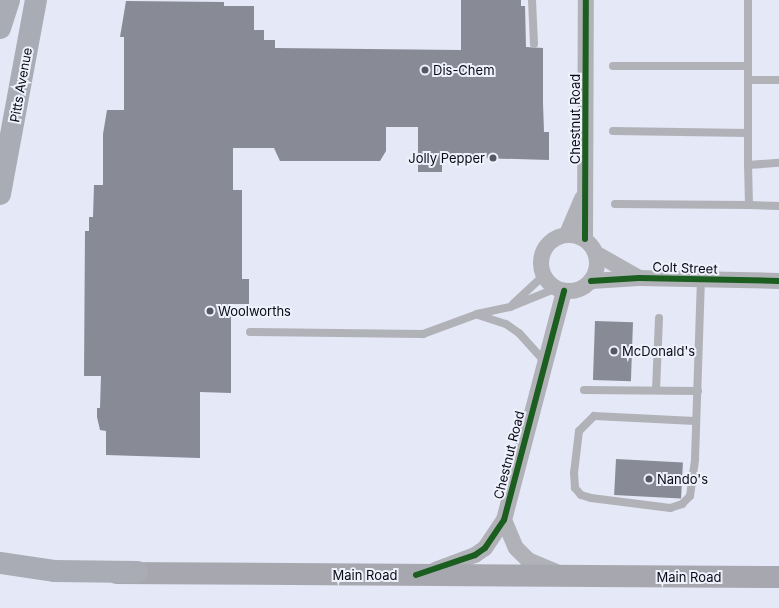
<!DOCTYPE html>
<style>
body{margin:0}
#map{position:relative;width:779px;height:608px;overflow:hidden;background:#e4e8f7;font-family:Inter,sans-serif}
div>[style]{position:absolute}
.building>*{inset:0;background:#888a95;transform-origin:0 0}
.lane>*{height:8px;margin:-4px;padding:0 4px;transform-origin:4px;border-radius:4px;background:#b1b2b8}
.street>*{height:16px;margin:-8px;padding:0 8px;transform-origin:8px;border-radius:8px;background:#b1b2b8}
.street>.ring{margin:-8px;padding:0;box-sizing:content-box;background:none;border:16px solid #b1b2b8;border-radius:50%}
.secondary>*{height:22px;margin:-11px;padding:0 11px;transform-origin:11px;border-radius:11px;background:#a7a8af}
.primary>*{height:22px;margin:-11px;padding:0 11px;transform-origin:11px;border-radius:11px;background:#a9acb4}
.cycleway>*{height:6px;margin:-3px;padding:0 3px;transform-origin:3px;border-radius:3px;background:#1b5e20}
.dots>*{width:11px;height:11px;translate:-50% -50%;box-sizing:border-box;border:2px solid #eef1fc;border-radius:50%}
span{translate:-50% -50%;white-space:nowrap;text-align:center;line-height:1.15;-webkit-text-stroke:4px #eef1fc;paint-order:stroke}
.poi-label{font-size:13px;color:#090b14}
.left{translate:0 -50%;text-align:left}
.right{translate:-100% -50%;text-align:right}
.street-label{font-size:13px;color:#090b14}
</style>
<div id="map">
<div class="building">
<div style="clip-path:polygon(461px 0,521px 0,521px 6px,525px 6px,526px 47px,543px 48px,543px 103px,544px 132px,549px 132px,549px 160px,442px 157px,442px 172px,418px 172px,418px 127px,386px 127px,386px 151px,380px 161px,280px 161px,274px 148px,233px 148px,233px 190px,242px 190px,242px 279px,249px 279px,249px 304px,231px 304px,231px 393px,200px 392px,200px 458px,106px 455px,106px 431px,100px 430px,97px 417px,97px 408px,100px 408px,101px 376px,84px 376px,85px 231px,89px 231px,89px 217px,93px 217px,94px 185px,103px 185px,103px 134px,107px 110px,124px 110px,124px 37px,120px 37px,126px 1px,224px 2px,224px 6px,254px 6px,254px 30px,264px 30px,264px 40px,275px 40px,275px 48px,461px 50px)"></div>
<div style="left:595px;top:321px;width:38px;height:59px;rotate:2deg"></div>
<div style="left:616px;top:459px;width:67px;height:36px;rotate:3deg"></div>
</div>
<div class="lane">
<div style="left:532px;top:0;width:44px;rotate:87.4deg"></div>
<div style="left:613px;top:66px;width:135px"></div>
<div style="left:748px;top:80px;width:31px"></div>
<div style="left:613px;top:131px;width:135px;rotate:0.8deg"></div>
<div style="left:748px;top:165px;width:165px;rotate:-90deg"></div>
<div style="left:615px;top:204px;width:134px;rotate:0.4deg"></div>
<div style="left:749px;top:205px;width:40px;rotate:-91.4deg"></div>
<div style="left:748px;top:165px;width:31px;rotate:-4deg"></div>
<div style="left:749px;top:205px;width:30px;rotate:2deg"></div>
<div style="left:513px;top:304px;width:42px;rotate:-43.1deg"></div>
<div style="left:478px;top:315px;width:29px;rotate:18deg"></div>
<div style="left:506px;top:324px;width:16px;rotate:35deg"></div>
<div style="left:519px;top:333px;width:38px;rotate:48deg"></div>
<div style="left:250px;top:332px;width:173px;rotate:0.7deg"></div>
<div style="left:423px;top:334px;width:58px;rotate:-20.3deg"></div>
<div style="left:477px;top:314px;width:34px;rotate:-12deg"></div>
<div style="left:510px;top:307px;width:51px;rotate:-22deg"></div>
<div style="left:584px;top:390px;width:114px;rotate:0.5deg"></div>
<div style="left:656px;top:390px;width:72px;rotate:-87.6deg"></div>
<div style="left:695px;top:421px;width:101px;rotate:-177.2deg"></div>
<div style="left:594px;top:416px;width:21px;rotate:135deg"></div>
<div style="left:579px;top:431px;width:42px;rotate:96.8deg"></div>
<div style="left:574px;top:473px;width:15px;rotate:86deg"></div>
<div style="left:575px;top:488px;width:9px;rotate:49deg"></div>
<div style="left:581px;top:495px;width:10px;rotate:17deg"></div>
<div style="left:591px;top:498px;width:80px;rotate:7.2deg"></div>
<div style="left:670px;top:508px;width:13px;rotate:-18deg"></div>
<div style="left:682px;top:504px;width:11px;rotate:-45deg"></div>
<div style="left:690px;top:496px;width:37px;rotate:-82deg"></div>
<div style="left:695px;top:459px;width:179px;rotate:-88.1deg"></div>
</div>
<div class="street">
<div style="left:567px;top:234px;width:39px;rotate:-67deg"></div>
<div class="ring" style="left:541px;top:235px;width:40px;height:40px"></div>
<div style="left:585px;top:239px;width:239px;rotate:-89.8deg"></div>
<div style="left:597px;top:254px;width:48px;rotate:29.7deg"></div>
<div style="left:591px;top:281px;width:48px;rotate:-3.6deg"></div>
<div style="left:639px;top:278px;width:140px;rotate:1.2deg"></div>
<div style="left:504px;top:520px;width:30px;rotate:67deg"></div>
<div style="left:516px;top:548px;width:17px;rotate:45deg"></div>
<div style="left:528px;top:560px;width:30px;rotate:23deg"></div>
<div style="left:435px;top:570px;width:43px;rotate:-20.6deg"></div>
<div style="left:475px;top:555px;width:12px;rotate:-35deg"></div>
<div style="left:485px;top:548px;width:34px;rotate:-56deg"></div>
<div style="left:504px;top:520px;width:237px;rotate:-75.3deg"></div>
</div>
<div class="secondary">
<div style="left:117px;top:573px;width:662px;rotate:0.35deg"></div>
</div>
<div class="primary">
<div style="left:0;top:28px;width:29px;rotate:-72deg"></div>
<div style="left:0;top:194px;width:197px;rotate:-79.5deg"></div>
<div style="left:0;top:563px;width:56px;rotate:8.3deg"></div>
<div style="left:55px;top:571px;width:82px;rotate:0.7deg"></div>
</div>
<div class="cycleway">
<div style="left:585px;top:239px;width:239px;rotate:-89.8deg"></div>
<div style="left:591px;top:281px;width:48px;rotate:-3.6deg"></div>
<div style="left:639px;top:278px;width:140px;rotate:1.2deg"></div>
<div style="left:416px;top:575px;width:62px;rotate:-18.7deg"></div>
<div style="left:475px;top:555px;width:12px;rotate:-35deg"></div>
<div style="left:485px;top:548px;width:34px;rotate:-56deg"></div>
<div style="left:504px;top:520px;width:237px;rotate:-75.3deg"></div>
</div>
<div class="dots">
<div style="left:425px;top:70px;background:#565863"></div>
<div style="left:493px;top:158px;background:#565863"></div>
<div style="left:210px;top:311px;background:#565863"></div>
<div style="left:614px;top:351px;background:#565863"></div>
<div style="left:649px;top:479px;background:#565863"></div>
</div>
<div class="poi-label">
<span class="left" style="left:433px;top:70px">Dis-Chem</span>
<span class="right" style="left:485px;top:158px">Jolly Pepper</span>
<span class="left" style="left:218px;top:311px">Woolworths</span>
<span class="left" style="left:622px;top:351px">McDonald's</span>
<span class="left" style="left:657px;top:479px">Nando's</span>
</div>
<div class="street-label">
<span style="left:21px;top:85px;rotate:-80deg">Pitts Avenue</span>
<span style="left:575px;top:119px;rotate:-90deg">Chestnut Road</span>
<span style="left:685px;top:268px;rotate:2deg">Colt Street</span>
<span style="left:509px;top:455px;rotate:-76deg">Chestnut Road</span>
<span style="left:365px;top:575px">Main Road</span>
<span style="left:689px;top:577px">Main Road</span>
</div>
</div>
